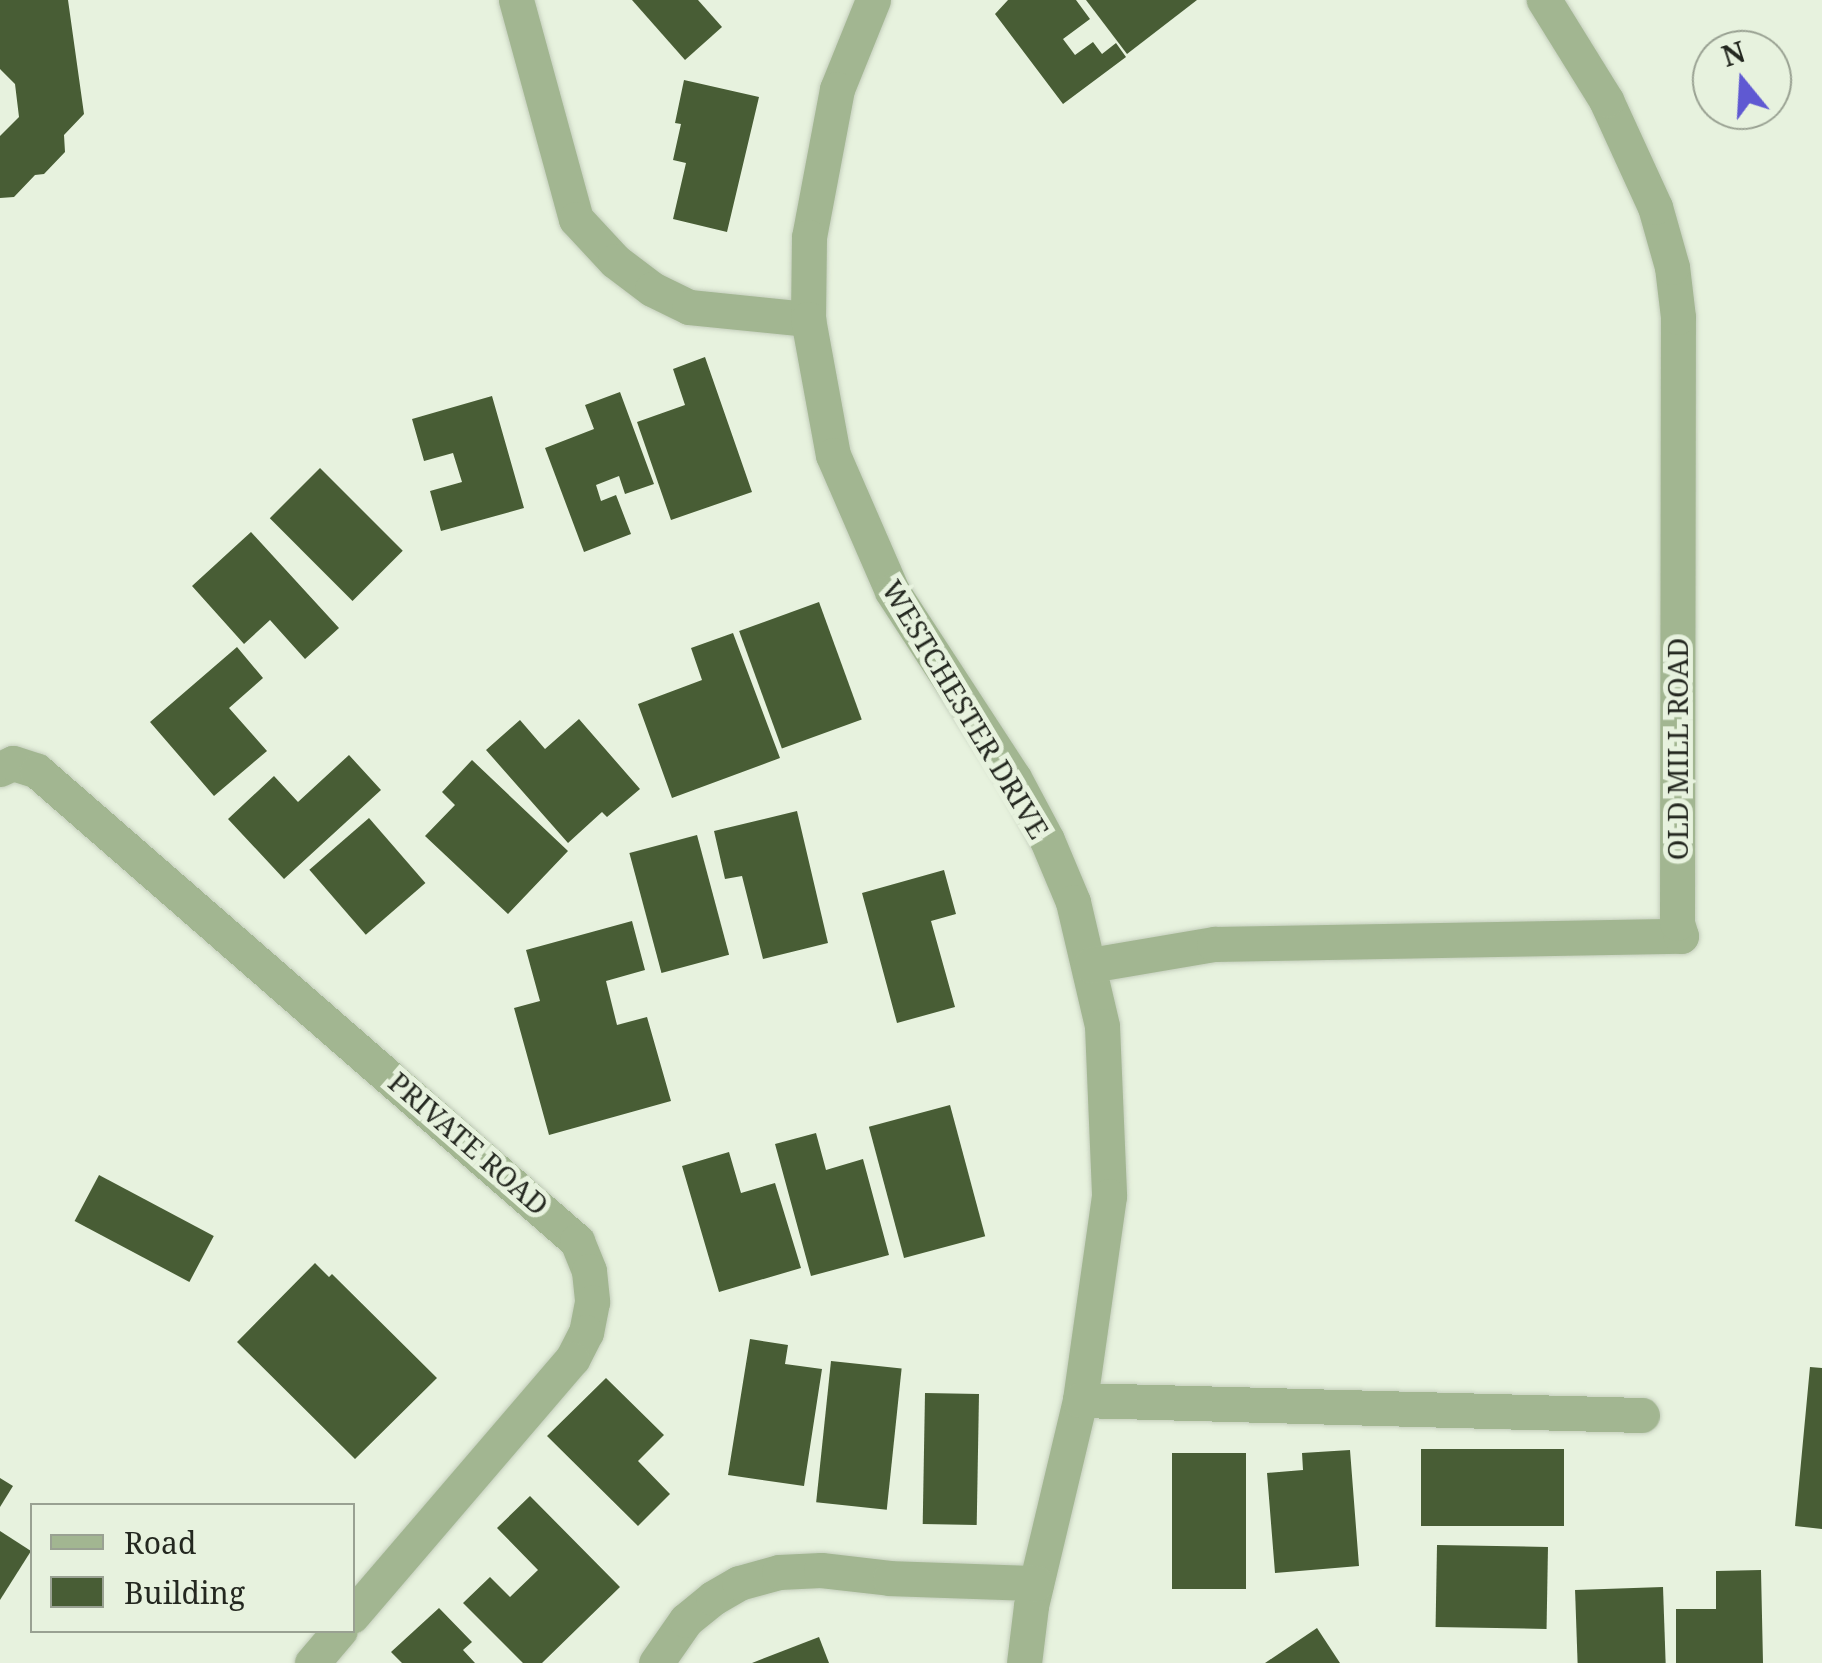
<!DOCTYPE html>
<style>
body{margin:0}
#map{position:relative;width:1822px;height:1663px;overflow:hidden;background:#e7f2de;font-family:"Noto Serif",serif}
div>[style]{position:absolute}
.building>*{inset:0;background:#485d35;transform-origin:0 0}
.roads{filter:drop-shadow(0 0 2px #c4cebc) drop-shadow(0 0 2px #c4cebc)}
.minor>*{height:35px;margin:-17.5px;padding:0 17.5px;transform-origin:17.5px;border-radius:17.5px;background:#a2b691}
span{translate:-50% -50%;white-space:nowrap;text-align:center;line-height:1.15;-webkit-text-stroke:10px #e7f2de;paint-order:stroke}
.street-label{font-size:28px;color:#242820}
.legend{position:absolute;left:30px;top:1503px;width:325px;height:130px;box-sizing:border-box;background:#e7f2de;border:2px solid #99a192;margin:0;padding:12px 18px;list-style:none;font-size:30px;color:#242820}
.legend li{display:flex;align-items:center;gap:20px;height:50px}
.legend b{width:50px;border:2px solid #99a192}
.north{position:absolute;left:1692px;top:30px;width:100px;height:100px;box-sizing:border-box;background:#e7f2de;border:2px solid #99a192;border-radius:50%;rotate:342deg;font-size:28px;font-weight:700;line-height:40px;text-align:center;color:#242820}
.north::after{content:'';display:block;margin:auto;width:35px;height:45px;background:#5f59d2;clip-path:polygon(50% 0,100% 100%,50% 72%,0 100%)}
</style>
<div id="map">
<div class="building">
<div style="clip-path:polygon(0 0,68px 0,84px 114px,64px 135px,65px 152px,44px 174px,35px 175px,14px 197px,0 198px,0 136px,19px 117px,15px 84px,0 69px)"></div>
<div style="clip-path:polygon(632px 0,698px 0,722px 27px,685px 60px)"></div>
<div style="clip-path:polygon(1008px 0,1076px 0,1090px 19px,1063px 39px,1075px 55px,1093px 42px,1102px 54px,1116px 43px,1126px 57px,1063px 104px,995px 14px)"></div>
<div style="clip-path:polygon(1086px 0,1197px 0,1127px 54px)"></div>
<div style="clip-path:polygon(684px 80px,759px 97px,727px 232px,673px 219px,686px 163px,673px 160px,681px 124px,675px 123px)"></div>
<div style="clip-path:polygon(705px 357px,752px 492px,671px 520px,637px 422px,685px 405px,673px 369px)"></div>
<div style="clip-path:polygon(620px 392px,654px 484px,625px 494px,619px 476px,596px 485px,601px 501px,616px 495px,631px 534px,584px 552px,545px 448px,594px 429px,585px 405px)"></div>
<div style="clip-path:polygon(492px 396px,524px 508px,441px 531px,430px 491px,462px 482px,453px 453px,424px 461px,412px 419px)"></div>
<div style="left:320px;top:468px;width:117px;height:71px;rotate:45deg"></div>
<div style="clip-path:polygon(251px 532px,339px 628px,305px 659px,270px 620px,244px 644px,192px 586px)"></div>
<div style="left:819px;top:602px;width:125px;height:85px;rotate:70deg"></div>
<div style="clip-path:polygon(733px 633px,780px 758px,672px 798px,638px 704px,702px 680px,691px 648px)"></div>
<div style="clip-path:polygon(237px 647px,263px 678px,229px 708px,267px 751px,214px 796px,150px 722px)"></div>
<div style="clip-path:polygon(579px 719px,640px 789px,607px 817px,602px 812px,568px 843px,486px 750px,520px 720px,545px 749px)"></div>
<div style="clip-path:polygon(349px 755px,381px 790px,284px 879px,228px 819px,274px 776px,298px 802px)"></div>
<div style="clip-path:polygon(472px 760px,568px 851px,508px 914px,425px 836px,455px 805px,442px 792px)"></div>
<div style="clip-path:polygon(797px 811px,828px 943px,763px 959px,742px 876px,725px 879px,714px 831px)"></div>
<div style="left:369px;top:818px;width:86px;height:79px;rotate:49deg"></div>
<div style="left:697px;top:835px;width:124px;height:70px;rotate:75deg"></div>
<div style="clip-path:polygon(944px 870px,956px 914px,931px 921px,955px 1007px,897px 1023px,862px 893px)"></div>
<div style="clip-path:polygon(632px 921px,645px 970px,606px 981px,617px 1025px,647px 1017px,671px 1101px,549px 1135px,514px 1008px,540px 1001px,526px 950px)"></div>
<div style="left:950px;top:1105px;width:136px;height:84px;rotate:75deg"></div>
<div style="clip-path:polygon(816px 1133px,826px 1170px,863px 1159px,889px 1255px,811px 1276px,775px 1144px)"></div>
<div style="clip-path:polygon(729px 1152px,741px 1193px,775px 1183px,801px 1268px,719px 1292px,682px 1166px)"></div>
<div style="left:99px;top:1175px;width:130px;height:52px;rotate:28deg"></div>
<div style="clip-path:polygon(315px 1263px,329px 1277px,332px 1274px,437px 1378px,355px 1459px,237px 1342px)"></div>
<div style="clip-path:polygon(750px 1339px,788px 1345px,785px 1364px,822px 1369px,804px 1486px,728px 1475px)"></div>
<div style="left:831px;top:1361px;width:71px;height:142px;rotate:6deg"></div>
<div style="clip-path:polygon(1810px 1367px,1822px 1368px,1822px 1529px,1795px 1526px)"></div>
<div style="clip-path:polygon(606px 1378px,664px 1435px,638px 1461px,670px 1494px,638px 1526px,547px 1436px)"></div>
<div style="left:925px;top:1393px;width:54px;height:131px;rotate:1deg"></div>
<div style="left:1564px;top:1449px;width:77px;height:143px;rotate:90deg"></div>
<div style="clip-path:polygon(1350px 1450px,1359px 1566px,1275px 1573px,1267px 1473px,1303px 1470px,1302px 1453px)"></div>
<div style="left:1172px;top:1453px;width:74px;height:136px"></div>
<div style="clip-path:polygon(0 1478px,13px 1486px,0 1507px)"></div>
<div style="clip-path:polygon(530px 1496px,620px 1587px,542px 1663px,523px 1663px,463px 1603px,490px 1577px,510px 1597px,538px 1570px,497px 1528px)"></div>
<div style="clip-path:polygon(0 1531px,31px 1551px,0 1600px)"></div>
<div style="left:1437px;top:1545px;width:111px;height:82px;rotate:1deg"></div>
<div style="clip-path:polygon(1761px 1570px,1763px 1663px,1676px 1663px,1676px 1609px,1716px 1609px,1716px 1571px)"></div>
<div style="left:1663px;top:1587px;width:76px;height:88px;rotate:88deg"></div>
<div style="clip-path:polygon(439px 1608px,472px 1642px,463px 1650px,475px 1663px,402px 1663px,391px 1652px)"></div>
<div style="clip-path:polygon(1317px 1628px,1340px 1663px,1265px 1663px)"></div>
<div style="clip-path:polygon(819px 1637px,829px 1663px,752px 1663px)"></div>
</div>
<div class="roads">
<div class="minor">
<div style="left:516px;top:0;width:227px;rotate:74.7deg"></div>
<div style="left:576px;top:219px;width:57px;rotate:47.1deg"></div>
<div style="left:615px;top:261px;width:46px;rotate:37.1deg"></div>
<div style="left:652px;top:289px;width:41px;rotate:25.9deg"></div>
<div style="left:689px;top:307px;width:120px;rotate:5.8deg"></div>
<div style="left:873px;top:0;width:96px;rotate:112deg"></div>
<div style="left:837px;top:89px;width:151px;rotate:100.7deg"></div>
<div style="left:809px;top:237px;width:82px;rotate:90.7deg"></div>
<div style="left:808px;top:319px;width:138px;rotate:79.6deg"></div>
<div style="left:833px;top:455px;width:148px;rotate:66.5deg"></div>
<div style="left:892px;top:591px;width:223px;rotate:56.9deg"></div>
<div style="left:1014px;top:778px;width:70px;rotate:62deg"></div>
<div style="left:1047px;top:840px;width:67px;rotate:67.2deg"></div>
<div style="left:1073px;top:902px;width:127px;rotate:76.8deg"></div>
<div style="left:1102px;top:1026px;width:170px;rotate:87.6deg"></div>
<div style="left:1109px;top:1196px;width:206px;rotate:98.1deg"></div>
<div style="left:1080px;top:1400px;width:212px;rotate:103.4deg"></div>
<div style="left:1031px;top:1606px;width:57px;rotate:97deg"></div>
<div style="left:0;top:769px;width:14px;rotate:-25deg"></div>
<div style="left:13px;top:763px;width:25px;rotate:18deg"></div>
<div style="left:37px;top:771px;width:716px;rotate:41.04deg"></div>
<div style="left:577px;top:1241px;width:32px;rotate:68deg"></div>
<div style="left:589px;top:1271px;width:31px;rotate:84deg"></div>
<div style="left:592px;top:1302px;width:31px;rotate:101deg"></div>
<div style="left:586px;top:1332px;width:30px;rotate:117deg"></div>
<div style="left:572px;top:1359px;width:338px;rotate:130.6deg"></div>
<div style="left:1090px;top:965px;width:126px;rotate:-9.6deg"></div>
<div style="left:1214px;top:944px;width:467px;rotate:-1deg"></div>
<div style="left:1681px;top:936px;width:14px;rotate:-107deg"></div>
<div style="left:1677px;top:923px;width:606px;rotate:-89.91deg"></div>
<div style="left:1678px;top:317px;width:50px;rotate:-96.8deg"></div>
<div style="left:1672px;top:267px;width:62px;rotate:-105.8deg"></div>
<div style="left:1655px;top:207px;width:118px;rotate:-114.6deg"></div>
<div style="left:1606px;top:100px;width:118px;rotate:-121.8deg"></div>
<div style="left:1080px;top:1400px;width:562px;rotate:1.53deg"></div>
<div style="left:312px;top:1663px;width:43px;rotate:-49.7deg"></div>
<div style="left:656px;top:1663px;width:52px;rotate:-55.1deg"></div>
<div style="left:686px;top:1620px;width:35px;rotate:-39deg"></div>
<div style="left:713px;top:1598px;width:30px;rotate:-30deg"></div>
<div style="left:739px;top:1583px;width:41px;rotate:-15.4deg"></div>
<div style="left:779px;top:1572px;width:42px;rotate:-2.7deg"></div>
<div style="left:821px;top:1570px;width:69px;rotate:6.6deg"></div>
<div style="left:890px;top:1578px;width:146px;rotate:2deg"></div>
</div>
</div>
<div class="street-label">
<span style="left:966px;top:709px;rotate:59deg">WESTCHESTER DRIVE</span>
<span style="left:1677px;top:749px;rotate:-90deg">OLD MILL ROAD</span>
<span style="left:469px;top:1143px;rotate:41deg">PRIVATE ROAD</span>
</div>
<ul class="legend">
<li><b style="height:12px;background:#a2b691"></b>Road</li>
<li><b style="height:28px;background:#485d35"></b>Building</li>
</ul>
<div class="north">N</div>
</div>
